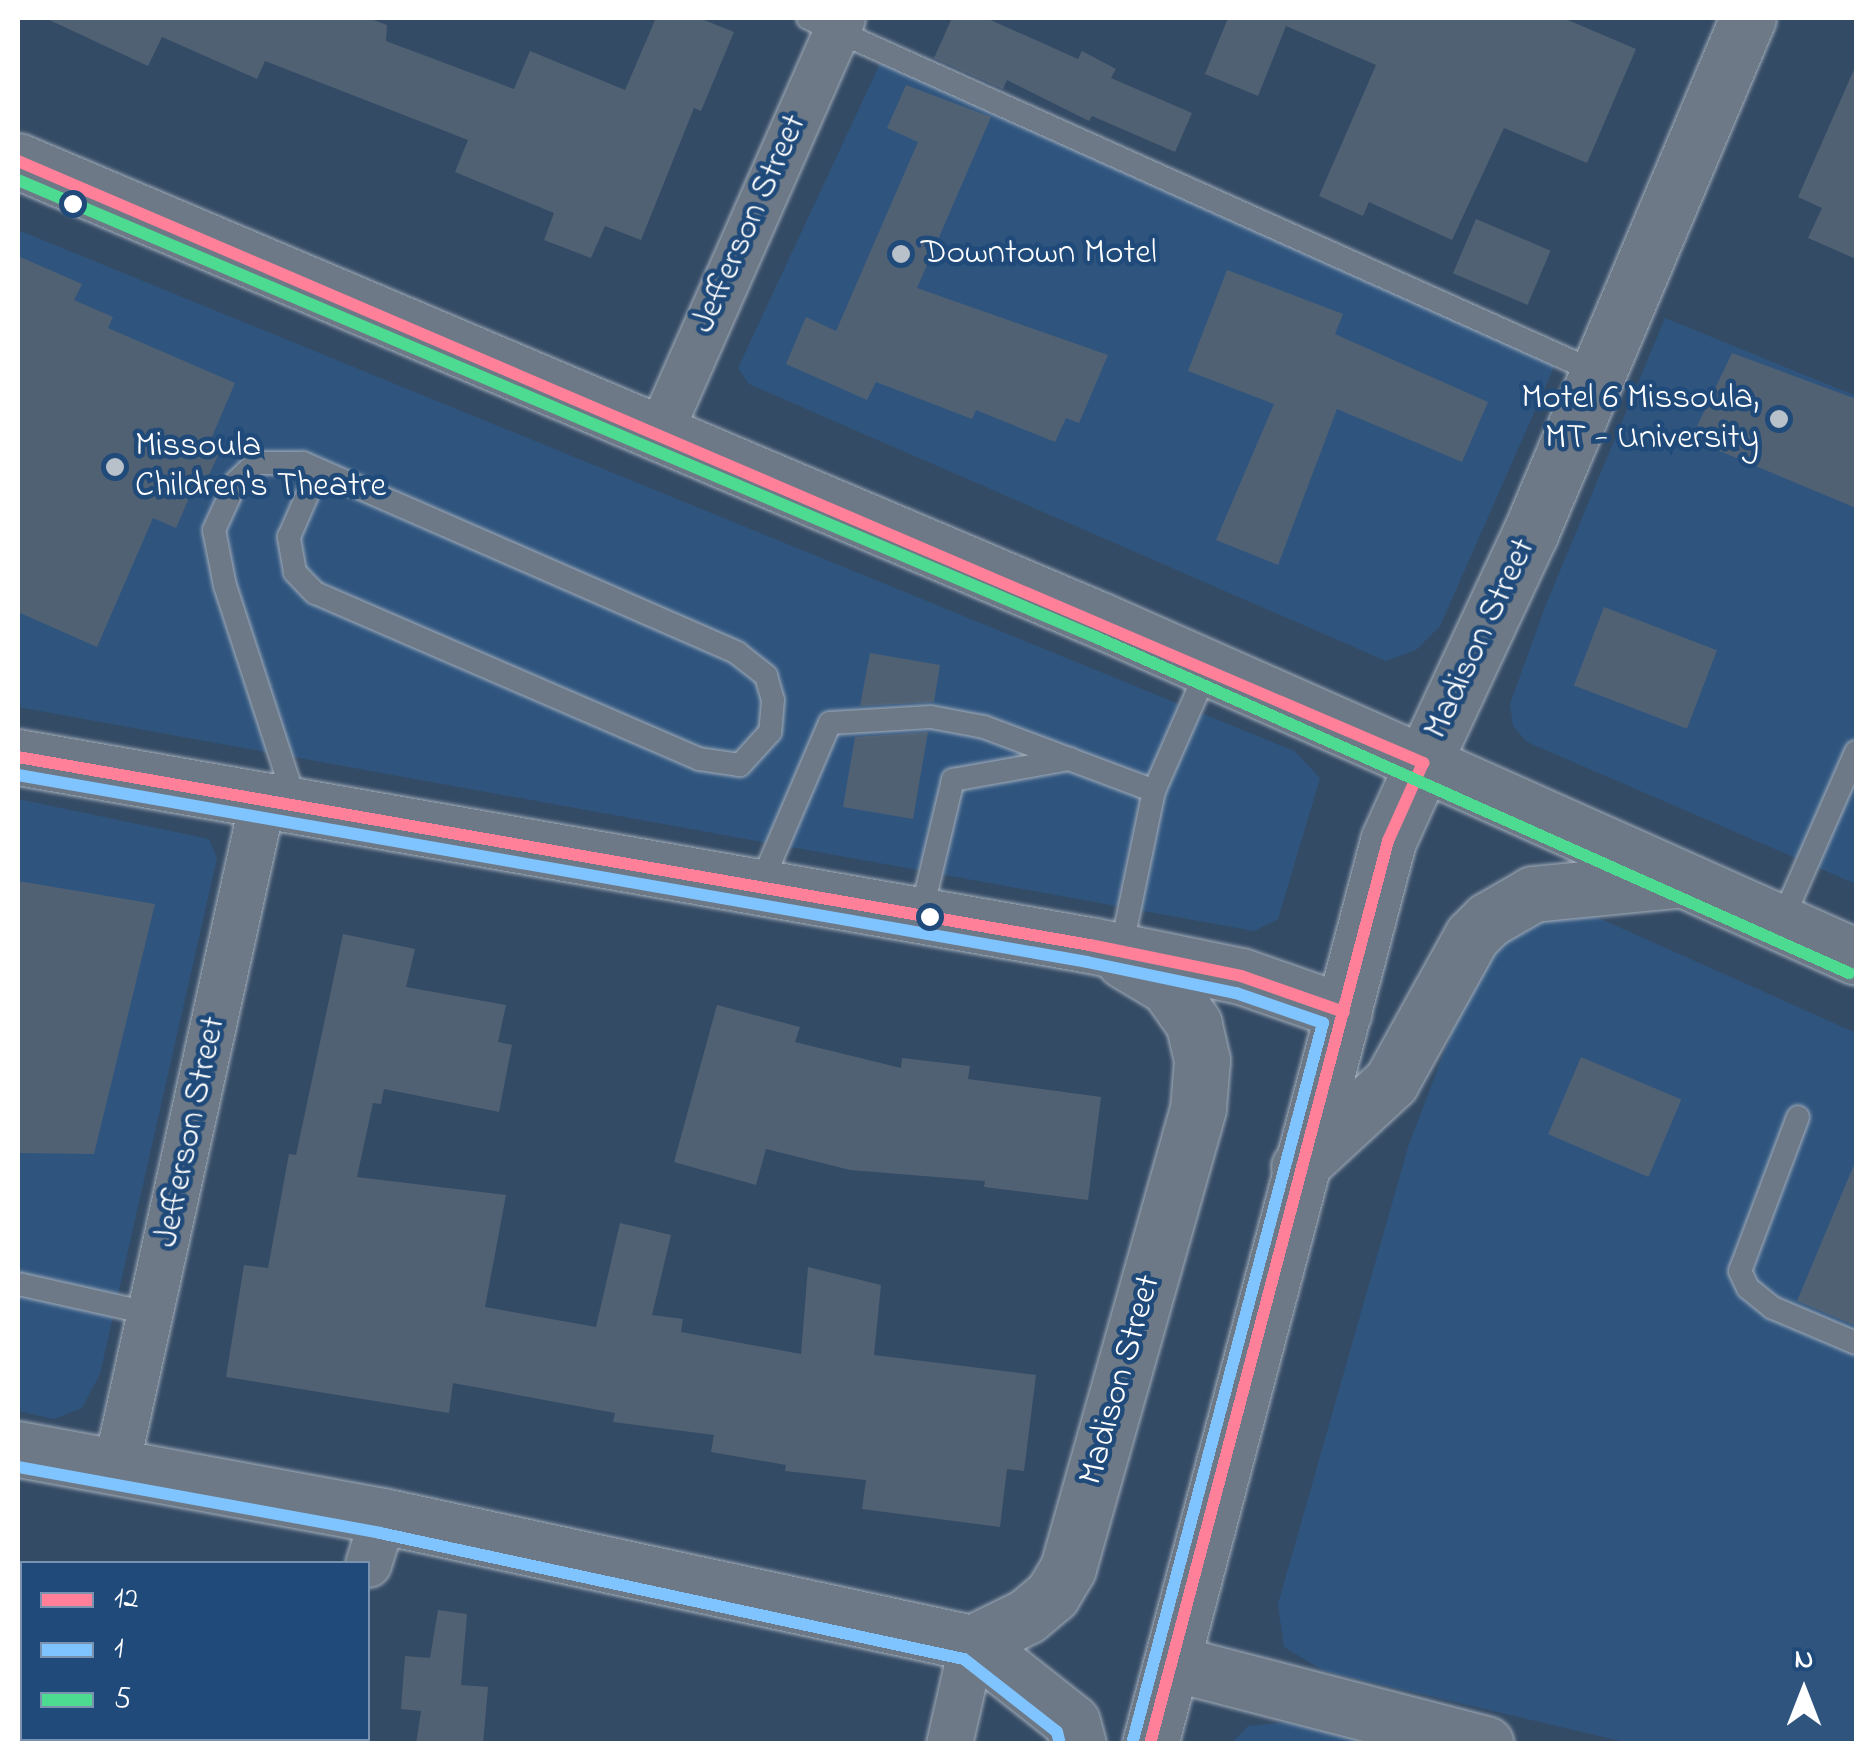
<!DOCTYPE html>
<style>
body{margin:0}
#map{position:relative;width:1874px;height:1761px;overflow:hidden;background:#344b65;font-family:"Indie Flower",sans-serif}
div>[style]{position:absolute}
.built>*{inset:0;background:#2f557f}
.building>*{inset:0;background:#506174;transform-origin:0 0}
.roads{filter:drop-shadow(0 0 2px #a4aeba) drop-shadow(0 0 2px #a4aeba)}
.service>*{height:22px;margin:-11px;padding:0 11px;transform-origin:11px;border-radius:11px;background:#6d7986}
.minor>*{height:45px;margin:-22.5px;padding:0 22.5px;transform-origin:22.5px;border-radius:22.5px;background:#6d7986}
.tertiary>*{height:55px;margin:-27.5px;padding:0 27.5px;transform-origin:27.5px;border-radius:27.5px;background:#6d7986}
.primary>*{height:55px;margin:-27.5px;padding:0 27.5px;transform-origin:27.5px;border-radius:27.5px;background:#6d7986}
.trunk>*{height:55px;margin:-27.5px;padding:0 27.5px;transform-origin:27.5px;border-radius:27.5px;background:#6d7986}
.bus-1>*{height:12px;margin:-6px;padding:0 6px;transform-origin:6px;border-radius:6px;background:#ff8098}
.bus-2>*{height:12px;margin:-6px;padding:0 6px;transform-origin:6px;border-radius:6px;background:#80c4ff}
.bus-3>*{height:12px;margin:-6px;padding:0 6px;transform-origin:6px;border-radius:6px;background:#4ddb92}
.dots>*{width:28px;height:28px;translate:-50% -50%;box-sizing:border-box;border:5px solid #1f4a7a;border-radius:50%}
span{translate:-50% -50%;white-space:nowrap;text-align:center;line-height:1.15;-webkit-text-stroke:9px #1f4a7a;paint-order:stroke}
.street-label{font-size:35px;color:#fff}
.poi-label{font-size:35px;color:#fff}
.left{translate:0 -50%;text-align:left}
.right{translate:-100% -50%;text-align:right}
.frame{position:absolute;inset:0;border:20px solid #fff;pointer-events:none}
.legend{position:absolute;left:20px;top:1561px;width:350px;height:180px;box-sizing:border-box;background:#1f4a7a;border:2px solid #7992af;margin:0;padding:12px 18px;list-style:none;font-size:30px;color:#fff}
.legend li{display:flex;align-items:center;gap:20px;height:50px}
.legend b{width:50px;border:2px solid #7992af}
.north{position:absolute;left:1754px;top:1641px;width:100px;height:100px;-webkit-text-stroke:8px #1f4a7a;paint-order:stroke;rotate:0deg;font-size:28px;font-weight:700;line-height:40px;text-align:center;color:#fff}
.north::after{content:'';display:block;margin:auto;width:35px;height:45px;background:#fff;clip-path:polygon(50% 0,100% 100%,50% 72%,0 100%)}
</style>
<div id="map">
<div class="built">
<div style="clip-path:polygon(885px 53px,1559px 356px,1440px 626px,1416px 650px,1386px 661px,749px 384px,738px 368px)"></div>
<div style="clip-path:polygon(18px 230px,1294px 751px,1320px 778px,1278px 919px,1254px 931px,18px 707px)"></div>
<div style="clip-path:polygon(1665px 318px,1856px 396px,1856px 884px,1527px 742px,1513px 726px,1510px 704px,1545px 607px)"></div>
<div style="clip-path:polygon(18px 799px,209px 839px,217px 858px,100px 1374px,82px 1408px,54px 1419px,18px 1411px)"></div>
<div style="clip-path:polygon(1551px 910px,1594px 916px,1856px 1033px,1856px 1743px,1629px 1743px,1324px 1671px,1284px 1647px,1278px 1604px,1409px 1144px,1488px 938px)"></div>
<div style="clip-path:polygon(1286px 1722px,1359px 1741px,1370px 1743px,1232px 1743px,1248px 1726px)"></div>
</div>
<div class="building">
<div style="clip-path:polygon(45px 18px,368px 18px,387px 25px,386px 41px,514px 89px,530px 51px,625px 90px,656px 18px,699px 18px,734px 32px,701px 111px,694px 108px,641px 240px,605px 226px,591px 258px,544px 240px,554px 213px,455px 172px,468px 140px,265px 61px,257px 79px,162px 37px,148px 66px)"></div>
<div style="clip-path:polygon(952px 18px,986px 18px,1078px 59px,1082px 51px,1116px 69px,1111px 78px,1192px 113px,1175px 152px,1092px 116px,1089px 121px,1007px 80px,1003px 89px,934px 58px)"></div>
<div style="clip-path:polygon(1228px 18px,1563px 18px,1636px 49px,1587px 163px,1504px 128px,1452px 240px,1369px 202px,1363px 216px,1319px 196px,1376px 65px,1286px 26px,1258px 96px,1205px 74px)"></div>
<div style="clip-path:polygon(1856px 65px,1856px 259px,1808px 238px,1822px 208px,1798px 197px)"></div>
<div style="clip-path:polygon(906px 85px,991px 117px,917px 288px,1108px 355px,1079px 423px,1066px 418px,1055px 442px,976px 410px,972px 419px,876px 382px,867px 400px,786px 364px,806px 317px,836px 331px,918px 142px,887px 128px)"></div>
<div style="left:1476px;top:219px;width:81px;height:59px;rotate:23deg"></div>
<div style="clip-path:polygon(18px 256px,82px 284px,74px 300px,113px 317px,108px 328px,235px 383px,208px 446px,220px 451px,204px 486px,196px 482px,176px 528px,153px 518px,97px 647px,18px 612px)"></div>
<div style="clip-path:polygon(1227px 270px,1343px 314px,1335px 334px,1488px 402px,1462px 462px,1337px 409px,1278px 565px,1216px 540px,1274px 404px,1188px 371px)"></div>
<div style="clip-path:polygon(1732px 353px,1856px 399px,1856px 508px,1691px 439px)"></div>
<div style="left:1604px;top:607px;width:121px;height:84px;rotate:21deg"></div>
<div style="clip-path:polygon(870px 653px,940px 665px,934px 702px,860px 706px)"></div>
<div style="clip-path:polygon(928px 732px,913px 819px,843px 807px,855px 737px)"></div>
<div style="clip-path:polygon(18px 881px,155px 904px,94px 1154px,18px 1153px)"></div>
<div style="clip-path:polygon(343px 934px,415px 949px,406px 987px,506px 1005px,498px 1042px,512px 1045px,499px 1112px,384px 1089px,381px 1104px,373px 1103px,357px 1177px,506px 1195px,485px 1307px,596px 1327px,620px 1223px,671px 1235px,652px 1315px,683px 1319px,681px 1332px,801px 1354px,808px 1267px,881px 1285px,874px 1355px,1036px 1375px,1024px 1471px,1007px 1469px,1000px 1527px,862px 1509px,866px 1480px,785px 1471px,786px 1465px,711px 1452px,714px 1435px,613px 1422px,615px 1413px,453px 1383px,449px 1413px,226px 1377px,244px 1265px,268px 1268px,289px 1154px,296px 1155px)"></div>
<div style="clip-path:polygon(717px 1005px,800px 1027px,795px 1042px,901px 1068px,902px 1058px,970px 1066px,968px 1079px,1101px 1097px,1088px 1200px,984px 1187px,985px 1181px,850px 1170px,766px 1149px,756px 1185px,674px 1162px)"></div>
<div style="left:1581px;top:1057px;width:109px;height:84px;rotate:23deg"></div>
<div style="clip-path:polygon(1856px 1160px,1856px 1326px,1797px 1301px)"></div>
<div style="clip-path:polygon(438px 1610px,467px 1614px,461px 1685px,488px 1687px,483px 1744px,416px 1744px,421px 1711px,401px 1709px,405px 1656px,430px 1658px)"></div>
</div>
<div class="roads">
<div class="service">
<div style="left:808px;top:18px;width:866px;rotate:24.2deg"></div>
<div style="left:295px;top:801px;width:226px;rotate:-108deg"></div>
<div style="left:225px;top:586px;width:57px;rotate:-101.1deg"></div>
<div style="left:214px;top:530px;width:53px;rotate:-65.4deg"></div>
<div style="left:236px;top:482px;width:28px;rotate:-44deg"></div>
<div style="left:256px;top:463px;width:47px"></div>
<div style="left:303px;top:463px;width:474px;rotate:23.6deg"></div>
<div style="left:737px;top:653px;width:37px;rotate:38deg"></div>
<div style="left:766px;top:676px;width:25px;rotate:74deg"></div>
<div style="left:773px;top:700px;width:32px;rotate:95deg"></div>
<div style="left:770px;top:732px;width:45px;rotate:132.3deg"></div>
<div style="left:740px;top:765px;width:41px;rotate:-171.7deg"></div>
<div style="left:699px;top:759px;width:418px;rotate:-156.6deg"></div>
<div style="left:315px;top:593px;width:29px;rotate:-134deg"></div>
<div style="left:295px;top:572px;width:36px;rotate:-100deg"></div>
<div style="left:289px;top:537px;width:73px;rotate:-66.6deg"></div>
<div style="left:760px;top:886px;width:177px;rotate:-66.8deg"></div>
<div style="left:830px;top:723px;width:101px;rotate:-3.4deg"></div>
<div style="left:931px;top:717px;width:54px;rotate:10.7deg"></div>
<div style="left:984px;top:727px;width:182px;rotate:20.6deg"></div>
<div style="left:921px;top:914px;width:138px;rotate:-76.6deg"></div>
<div style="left:953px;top:780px;width:119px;rotate:-10.2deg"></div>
<div style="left:1780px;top:925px;width:189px;rotate:-66.3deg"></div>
<div style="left:1121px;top:950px;width:162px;rotate:-78.3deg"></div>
<div style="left:1154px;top:791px;width:134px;rotate:-66.3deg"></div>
<div style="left:1798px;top:1117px;width:165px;rotate:110.6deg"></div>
<div style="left:1740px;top:1271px;width:19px;rotate:65deg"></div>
<div style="left:1748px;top:1288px;width:32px;rotate:39deg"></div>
<div style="left:1773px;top:1308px;width:90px;rotate:22.9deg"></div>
<div style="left:18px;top:1284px;width:137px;rotate:12.6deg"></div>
</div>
<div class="minor">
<div style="left:660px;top:431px;width:451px;rotate:-66.2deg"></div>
<div style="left:116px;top:1466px;width:685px;rotate:-77.61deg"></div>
<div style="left:368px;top:1564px;width:50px;rotate:-72.6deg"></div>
<div style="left:332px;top:1744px;width:6px;rotate:-81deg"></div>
<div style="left:949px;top:1744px;width:104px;rotate:-77.2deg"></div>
</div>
<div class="tertiary">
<div style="left:18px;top:757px;width:1088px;rotate:9.95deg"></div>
<div style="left:1090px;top:945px;width:154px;rotate:11.6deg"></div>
<div style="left:1241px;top:976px;width:109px;rotate:19.3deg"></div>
<div style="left:1423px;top:763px;width:253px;rotate:-65deg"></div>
<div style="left:1530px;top:534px;width:560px;rotate:-67.1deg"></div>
<div style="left:18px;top:1449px;width:371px;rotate:10.4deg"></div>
<div style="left:383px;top:1516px;width:603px;rotate:12.17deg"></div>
<div style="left:972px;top:1643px;width:127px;rotate:38.3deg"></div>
<div style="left:1072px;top:1722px;width:23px;rotate:75deg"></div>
<div style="left:972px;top:1643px;width:61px;rotate:-26.1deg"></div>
<div style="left:1027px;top:1616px;width:33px;rotate:-40deg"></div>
<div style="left:1052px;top:1595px;width:31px;rotate:-59deg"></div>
<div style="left:1068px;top:1568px;width:478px;rotate:-74.2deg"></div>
<div style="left:1198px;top:1108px;width:48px;rotate:-85.2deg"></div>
<div style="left:1202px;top:1060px;width:37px;rotate:-103deg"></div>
<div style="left:1194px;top:1024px;width:45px;rotate:-125.1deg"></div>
<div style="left:1168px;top:987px;width:52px;rotate:-149deg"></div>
<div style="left:1173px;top:1663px;width:323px;rotate:14.5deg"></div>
</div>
<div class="primary">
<div style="left:18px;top:161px;width:1175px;rotate:22.99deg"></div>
<div style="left:1100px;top:620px;width:353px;rotate:23.9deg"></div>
</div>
<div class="trunk">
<div style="left:1299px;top:1167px;width:125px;rotate:-42.7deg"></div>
<div style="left:1391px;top:1082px;width:167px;rotate:-61deg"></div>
<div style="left:1472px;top:936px;width:23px;rotate:-45deg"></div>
<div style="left:1488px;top:920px;width:52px;rotate:-30deg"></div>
<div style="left:1533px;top:894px;width:145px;rotate:-5.6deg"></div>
<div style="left:1150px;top:1744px;width:934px;rotate:-75.23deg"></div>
<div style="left:1388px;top:841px;width:85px;rotate:-65.8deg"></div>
<div style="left:1423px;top:763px;width:474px;rotate:24.1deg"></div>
</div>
</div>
<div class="bus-1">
<div style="left:18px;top:161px;width:1529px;rotate:23.19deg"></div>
<div style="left:1423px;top:763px;width:85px;rotate:114.2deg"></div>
<div style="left:1388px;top:841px;width:934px;rotate:104.77deg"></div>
<div style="left:18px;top:757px;width:1088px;rotate:9.95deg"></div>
<div style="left:1090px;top:945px;width:154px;rotate:11.6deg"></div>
<div style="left:1241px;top:976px;width:109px;rotate:19.3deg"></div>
</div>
<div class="bus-2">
<div style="left:18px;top:775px;width:1085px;rotate:9.92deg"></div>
<div style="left:1087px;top:962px;width:152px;rotate:11.8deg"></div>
<div style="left:1236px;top:993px;width:92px;rotate:19deg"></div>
<div style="left:1323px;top:1023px;width:742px;rotate:104.84deg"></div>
<div style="left:18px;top:1467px;width:368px;rotate:10.3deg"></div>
<div style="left:380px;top:1533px;width:597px;rotate:12.18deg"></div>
<div style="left:964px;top:1659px;width:118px;rotate:38.1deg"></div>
<div style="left:1057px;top:1732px;width:12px;rotate:76deg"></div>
</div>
<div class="bus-3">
<div style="left:18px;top:180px;width:1168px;rotate:22.99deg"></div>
<div style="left:1093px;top:636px;width:828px;rotate:24.03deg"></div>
</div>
<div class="dots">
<div style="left:73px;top:204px;background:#fff"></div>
<div style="left:901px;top:254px;background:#b8c0c9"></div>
<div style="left:1779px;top:419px;background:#b8c0c9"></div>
<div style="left:115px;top:467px;background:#b8c0c9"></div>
<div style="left:930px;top:917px;background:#fff"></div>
</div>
<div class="street-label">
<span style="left:750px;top:224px;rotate:-66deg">Jefferson Street</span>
<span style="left:1481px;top:639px;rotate:-65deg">Madison Street</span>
<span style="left:191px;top:1132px;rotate:-78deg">Jefferson Street</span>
<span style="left:1121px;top:1380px;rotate:-74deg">Madison Street</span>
</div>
<div class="poi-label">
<span class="left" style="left:921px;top:254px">Downtown Motel</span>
<span class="right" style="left:1759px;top:419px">Motel 6 Missoula,<br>MT - University</span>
<span class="left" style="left:135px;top:467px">Missoula<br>Children's Theatre</span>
</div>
<div class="frame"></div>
<ul class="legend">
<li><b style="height:12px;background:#ff8098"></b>12</li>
<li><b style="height:12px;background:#80c4ff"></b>1</li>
<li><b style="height:12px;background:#4ddb92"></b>5</li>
</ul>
<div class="north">N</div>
</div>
